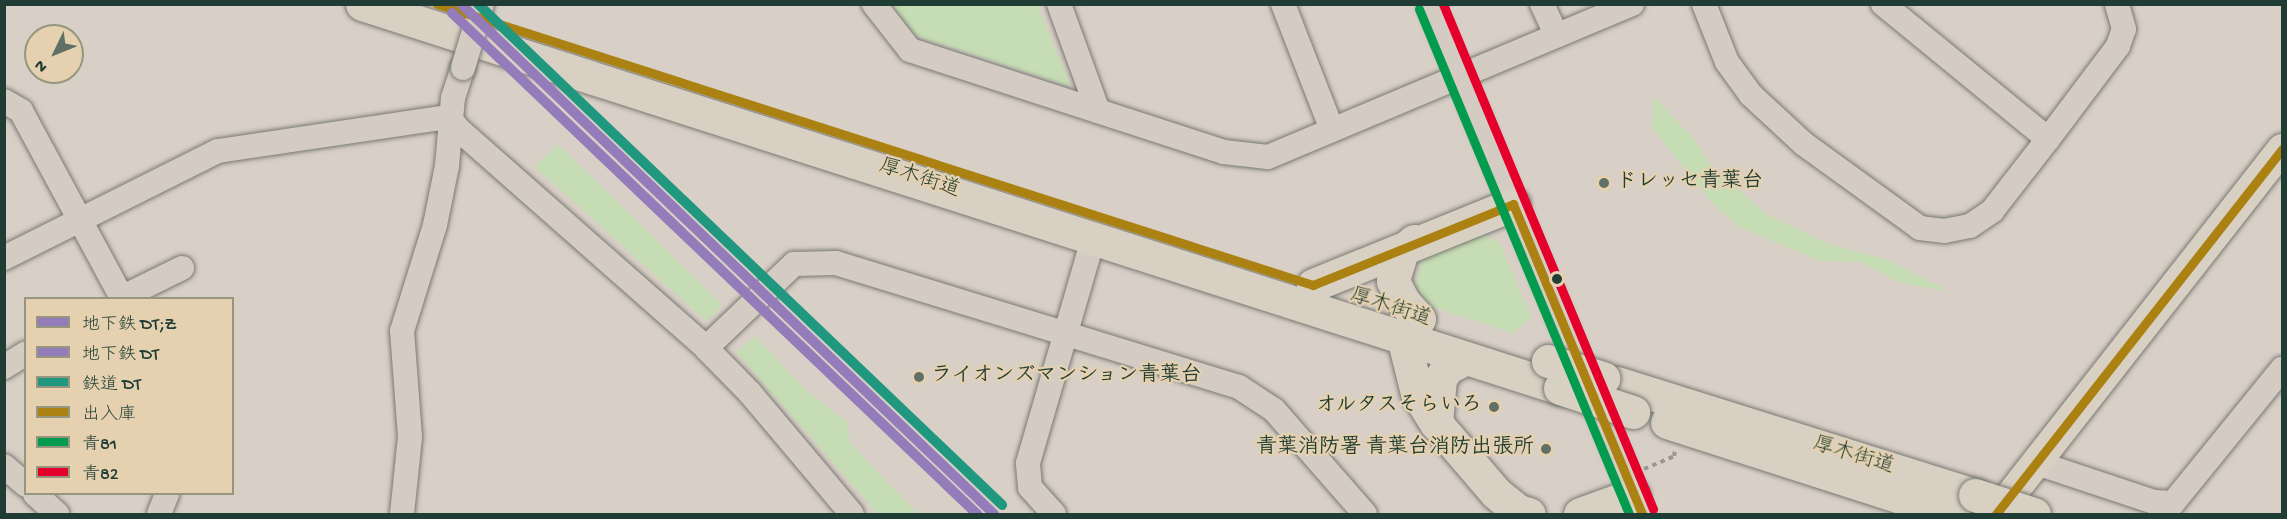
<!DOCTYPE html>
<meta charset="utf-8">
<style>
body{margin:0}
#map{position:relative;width:2287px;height:519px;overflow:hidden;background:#d8cfc6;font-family:"Gochi Hand","Klee One",sans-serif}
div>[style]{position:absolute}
.green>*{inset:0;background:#c6dcb4}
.path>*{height:4px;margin-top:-2px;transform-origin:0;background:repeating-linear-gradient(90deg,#999890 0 4.5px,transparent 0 9px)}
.roads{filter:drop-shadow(0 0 2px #787974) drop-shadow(0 0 2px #787974)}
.minor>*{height:24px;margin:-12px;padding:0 12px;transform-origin:12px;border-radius:12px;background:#d4ccc2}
.major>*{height:30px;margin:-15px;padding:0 15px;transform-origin:15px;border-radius:15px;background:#d8d0c3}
.highway>*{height:33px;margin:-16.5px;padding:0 16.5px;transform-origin:16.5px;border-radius:16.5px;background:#d8d0c3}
.bridges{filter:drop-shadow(0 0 2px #787974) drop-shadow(0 0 2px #787974)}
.minor-bridge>*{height:24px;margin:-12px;padding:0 12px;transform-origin:12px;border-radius:12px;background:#d4ccc2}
.highway-bridge>*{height:33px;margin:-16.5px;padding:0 16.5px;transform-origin:16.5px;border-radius:16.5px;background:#d8d0c3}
.bus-1>*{height:9px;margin:-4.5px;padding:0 4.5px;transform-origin:4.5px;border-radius:4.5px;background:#ab8112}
.bus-2>*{height:9px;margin:-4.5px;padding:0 4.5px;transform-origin:4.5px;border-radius:4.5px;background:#039c4e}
.bus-3>*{height:9px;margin:-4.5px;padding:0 4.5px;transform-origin:4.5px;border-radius:4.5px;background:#e4002b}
.rail-1>*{height:10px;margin:-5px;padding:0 5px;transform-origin:5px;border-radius:5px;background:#209880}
.metro-1>*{height:10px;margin:-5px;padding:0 5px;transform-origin:5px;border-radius:5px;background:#937cb9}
.metro-2>*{height:10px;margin:-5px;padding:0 5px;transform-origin:5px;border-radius:5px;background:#937cb9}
.dots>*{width:16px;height:16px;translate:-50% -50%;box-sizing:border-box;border:3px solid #e5d1af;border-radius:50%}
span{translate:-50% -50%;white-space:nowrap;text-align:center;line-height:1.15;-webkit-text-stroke:4.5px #e5d1af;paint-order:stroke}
.street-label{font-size:21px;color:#1f3d34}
.poi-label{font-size:21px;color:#1f3d34;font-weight:700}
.left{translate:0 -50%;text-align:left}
.right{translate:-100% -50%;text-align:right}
.frame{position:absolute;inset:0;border:6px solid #1f3d34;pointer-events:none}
.legend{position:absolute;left:24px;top:297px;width:210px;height:198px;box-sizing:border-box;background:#e5d1af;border:2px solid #96967e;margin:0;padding:8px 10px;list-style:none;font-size:18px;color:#1f3d34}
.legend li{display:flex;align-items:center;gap:12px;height:30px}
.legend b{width:30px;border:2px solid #96967e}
.north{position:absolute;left:24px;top:24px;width:60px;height:60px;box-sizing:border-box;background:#e5d1af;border:2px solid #96967e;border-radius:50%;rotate:227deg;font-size:16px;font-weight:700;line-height:24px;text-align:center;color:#1f3d34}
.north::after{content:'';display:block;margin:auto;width:21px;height:27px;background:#607067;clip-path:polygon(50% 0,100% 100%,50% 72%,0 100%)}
</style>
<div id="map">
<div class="green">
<div style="clip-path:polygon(891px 5px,1037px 5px,1071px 87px,916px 36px)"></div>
<div style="clip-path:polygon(1654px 97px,1694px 139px,1711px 165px,1766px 214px,1828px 244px,1886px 259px,1950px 292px,1897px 282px,1861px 262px,1820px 261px,1739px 227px,1712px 203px,1652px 128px)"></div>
<div style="clip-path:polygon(558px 144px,723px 305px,706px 321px,535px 167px)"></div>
<div style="clip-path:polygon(1482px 234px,1500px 243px,1531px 317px,1513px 333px,1429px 306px,1415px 284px,1423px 259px)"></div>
<div style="clip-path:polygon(755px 336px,806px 390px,847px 422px,850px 443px,918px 514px,878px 514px,736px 352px)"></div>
</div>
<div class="path">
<div style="left:1644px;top:469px;width:33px;rotate:-23deg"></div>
<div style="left:1674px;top:456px;width:5px;rotate:-79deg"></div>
</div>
<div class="roads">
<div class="minor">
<div style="left:874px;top:4px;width:58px;rotate:52deg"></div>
<div style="left:910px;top:50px;width:330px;rotate:18deg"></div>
<div style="left:1224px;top:152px;width:44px;rotate:6.5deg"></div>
<div style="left:1268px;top:157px;width:395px;rotate:-22.8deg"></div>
<div style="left:1059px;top:4px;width:114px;rotate:70deg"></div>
<div style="left:1283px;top:4px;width:135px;rotate:68.7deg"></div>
<div style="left:1430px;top:4px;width:552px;rotate:67.43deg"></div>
<div style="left:1542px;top:4px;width:35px;rotate:65deg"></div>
<div style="left:1704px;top:4px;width:62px;rotate:68.4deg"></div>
<div style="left:1727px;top:62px;width:41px;rotate:54deg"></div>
<div style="left:1751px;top:95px;width:72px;rotate:42.8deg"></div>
<div style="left:1804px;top:144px;width:143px;rotate:35.9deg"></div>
<div style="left:1920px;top:228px;width:24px;rotate:7deg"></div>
<div style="left:1944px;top:231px;width:26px;rotate:-11deg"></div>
<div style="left:1970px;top:226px;width:27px;rotate:-34deg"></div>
<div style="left:1992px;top:211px;width:91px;rotate:-52.1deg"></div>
<div style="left:2048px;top:139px;width:116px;rotate:-53deg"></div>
<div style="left:2118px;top:46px;width:18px;rotate:-71deg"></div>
<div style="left:2124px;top:29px;width:26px;rotate:-106deg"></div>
<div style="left:1883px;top:4px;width:213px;rotate:39.3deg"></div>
<div style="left:4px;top:101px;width:20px;rotate:30deg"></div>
<div style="left:21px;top:111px;width:213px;rotate:61.6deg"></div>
<div style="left:4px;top:258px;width:239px;rotate:-26.6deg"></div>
<div style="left:218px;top:151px;width:233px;rotate:-8.4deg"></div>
<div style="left:449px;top:117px;width:15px;rotate:53deg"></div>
<div style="left:458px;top:129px;width:331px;rotate:41.4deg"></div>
<div style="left:706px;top:348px;width:63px;rotate:45.6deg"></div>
<div style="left:750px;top:393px;width:158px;rotate:49.9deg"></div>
<div style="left:121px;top:298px;width:68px;rotate:-26.2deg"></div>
<div style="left:706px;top:348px;width:122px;rotate:-43.7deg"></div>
<div style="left:794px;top:264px;width:42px;rotate:-1.4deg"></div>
<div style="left:836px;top:263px;width:422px;rotate:17.1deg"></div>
<div style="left:1239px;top:387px;width:42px;rotate:33.3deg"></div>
<div style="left:1274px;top:410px;width:138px;rotate:48.8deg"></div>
<div style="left:4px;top:367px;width:26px;rotate:-32deg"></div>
<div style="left:2037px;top:463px;width:123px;rotate:18.4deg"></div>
<div style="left:2154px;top:502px;width:19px;rotate:3deg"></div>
<div style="left:2173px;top:503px;width:173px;rotate:-50.9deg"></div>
<div style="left:4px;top:466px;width:29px;rotate:41deg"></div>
<div style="left:35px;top:494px;width:30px;rotate:42deg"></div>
<div style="left:159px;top:514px;width:22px;rotate:-68deg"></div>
<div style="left:402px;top:514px;width:77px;rotate:-84.1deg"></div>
<div style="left:410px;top:437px;width:106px;rotate:-94.3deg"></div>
<div style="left:402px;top:331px;width:111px;rotate:-72.7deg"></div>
<div style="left:435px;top:225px;width:60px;rotate:-78.5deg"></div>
<div style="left:447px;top:166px;width:68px;rotate:-85deg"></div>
<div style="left:453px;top:98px;width:32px;rotate:-72deg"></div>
<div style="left:1054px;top:514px;width:36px;rotate:-132deg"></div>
<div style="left:1030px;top:487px;width:24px;rotate:-95deg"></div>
<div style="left:1028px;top:463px;width:236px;rotate:-73.8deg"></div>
</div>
<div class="major">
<div style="left:1996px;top:514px;width:464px;rotate:-51.9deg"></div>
</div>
<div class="highway">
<div style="left:362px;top:4px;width:1258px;rotate:17.77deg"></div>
<div style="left:1414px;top:241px;width:16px;rotate:140deg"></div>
<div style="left:1402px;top:251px;width:31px;rotate:107deg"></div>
<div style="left:1393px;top:281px;width:22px;rotate:63deg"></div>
<div style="left:1403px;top:301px;width:24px;rotate:48deg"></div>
<div style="left:1313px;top:285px;width:216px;rotate:-22deg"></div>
<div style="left:1403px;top:337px;width:58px;rotate:76deg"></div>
<div style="left:1417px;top:393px;width:36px;rotate:58deg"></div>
<div style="left:1436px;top:423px;width:92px;rotate:49.4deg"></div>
<div style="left:1496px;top:493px;width:28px;rotate:39deg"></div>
<div style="left:1518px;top:511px;width:11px;rotate:15deg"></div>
<div style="left:1617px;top:383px;width:375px;rotate:17.4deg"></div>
<div style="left:1667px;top:422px;width:301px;rotate:17.8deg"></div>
<div style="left:1436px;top:423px;width:44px;rotate:-84.8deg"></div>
<div style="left:1440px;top:379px;width:13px;rotate:-58deg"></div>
<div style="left:1447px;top:368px;width:21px;rotate:-28deg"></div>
<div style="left:1580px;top:514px;width:56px;rotate:-19.7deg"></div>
</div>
</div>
<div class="bridges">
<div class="minor-bridge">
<div style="left:463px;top:68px;width:67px;rotate:-73.5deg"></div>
</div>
<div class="highway-bridge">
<div style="left:1548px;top:361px;width:58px;rotate:17.2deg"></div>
<div style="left:1560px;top:388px;width:77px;rotate:18.2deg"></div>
<div style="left:1975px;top:495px;width:62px;rotate:17.9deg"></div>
</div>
</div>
<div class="bus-1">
<div style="left:437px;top:4px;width:920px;rotate:17.79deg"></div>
<div style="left:1313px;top:285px;width:216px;rotate:-22deg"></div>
<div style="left:1513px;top:204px;width:336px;rotate:67.4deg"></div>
<div style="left:1996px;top:514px;width:464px;rotate:-51.9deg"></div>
</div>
<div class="bus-2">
<div style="left:1419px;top:9px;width:547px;rotate:67.42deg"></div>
</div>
<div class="bus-3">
<div style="left:1443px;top:4px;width:547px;rotate:67.42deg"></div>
</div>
<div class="rail-1">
<div style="left:478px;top:4px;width:725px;rotate:43.71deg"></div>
</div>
<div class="metro-1">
<div style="left:461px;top:4px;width:738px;rotate:43.74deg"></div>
</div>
<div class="metro-2">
<div style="left:452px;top:13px;width:726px;rotate:43.66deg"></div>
</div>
<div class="dots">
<div style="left:1604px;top:183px;background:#607067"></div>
<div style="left:1557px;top:279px;background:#1f3d34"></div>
<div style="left:919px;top:377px;background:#607067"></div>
<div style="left:1494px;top:407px;background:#607067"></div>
<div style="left:1546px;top:449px;background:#607067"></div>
</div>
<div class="street-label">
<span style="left:919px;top:180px;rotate:18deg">厚木街道</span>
<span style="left:1390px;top:309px;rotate:18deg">厚木街道</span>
<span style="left:1853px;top:457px;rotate:17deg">厚木街道</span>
</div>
<div class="poi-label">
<span class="left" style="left:1616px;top:183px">ドレッセ青葉台</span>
<span class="left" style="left:931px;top:377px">ライオンズマンション青葉台</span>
<span class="right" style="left:1482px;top:407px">オルタスそらいろ</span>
<span class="right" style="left:1534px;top:449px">青葉消防署 青葉台消防出張所</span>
</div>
<div class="frame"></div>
<ul class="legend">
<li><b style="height:8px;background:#937cb9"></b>地下鉄 DT;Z</li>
<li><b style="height:8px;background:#937cb9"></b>地下鉄 DT</li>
<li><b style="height:8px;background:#209880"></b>鉄道 DT</li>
<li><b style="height:8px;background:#ab8112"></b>出入庫</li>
<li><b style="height:8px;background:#039c4e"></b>青81</li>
<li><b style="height:8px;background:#e4002b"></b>青82</li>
</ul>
<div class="north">N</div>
</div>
